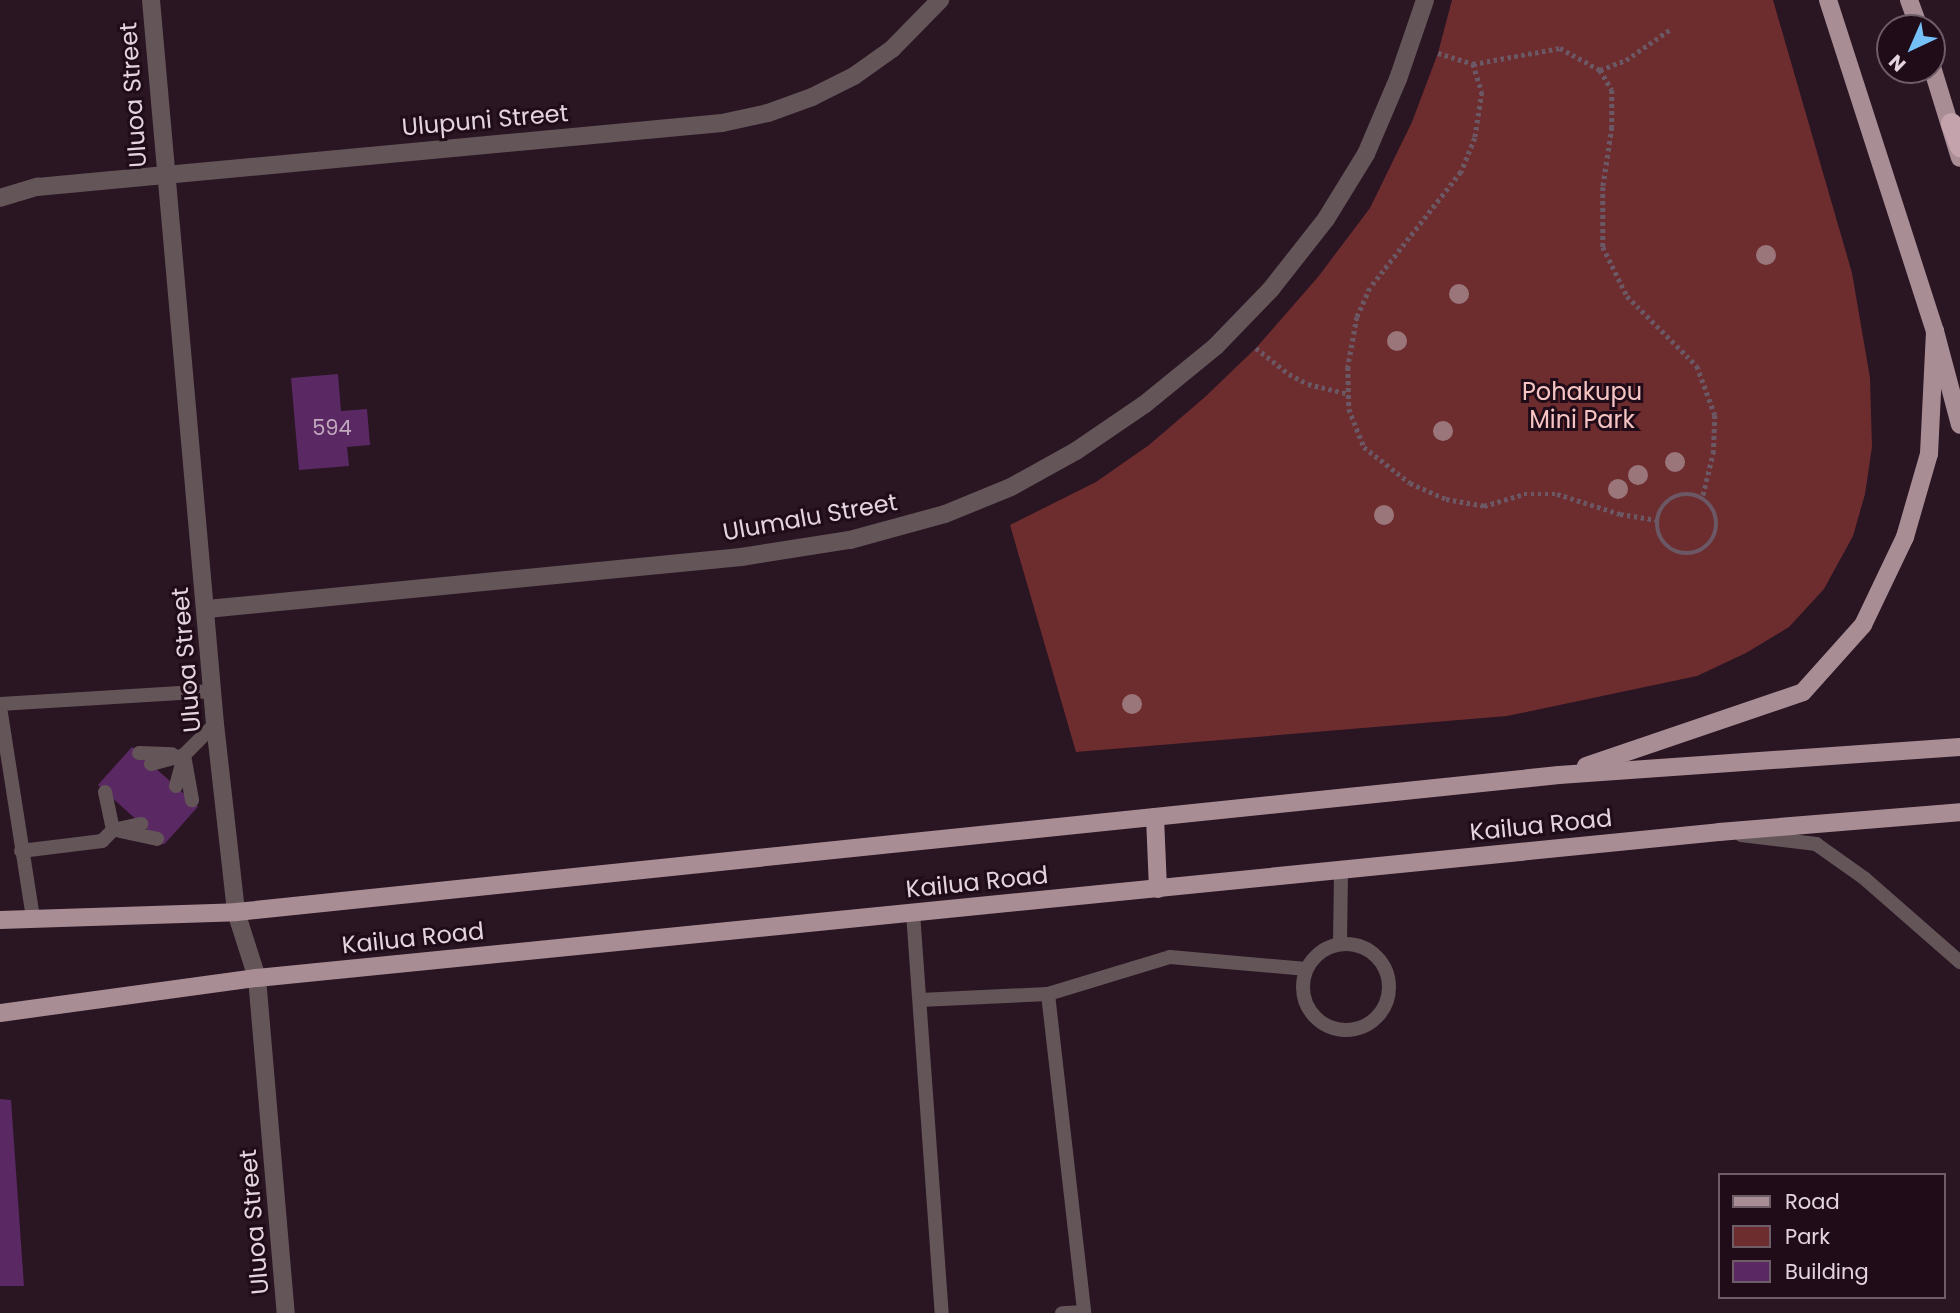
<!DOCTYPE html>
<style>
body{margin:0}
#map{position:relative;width:1960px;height:1313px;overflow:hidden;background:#2a1523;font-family:Poppins,sans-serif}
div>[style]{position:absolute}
.green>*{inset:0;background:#6d2c2e}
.building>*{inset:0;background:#5a2963;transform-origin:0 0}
.path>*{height:4.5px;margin-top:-2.25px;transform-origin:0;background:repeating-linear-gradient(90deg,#6b5864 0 3.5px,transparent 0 7px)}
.path>.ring{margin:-2.25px;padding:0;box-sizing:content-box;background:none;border:4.5px solid #6b5864;border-radius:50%}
.lane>*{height:14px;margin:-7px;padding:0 7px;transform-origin:7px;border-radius:7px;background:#635558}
.lane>.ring{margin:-7px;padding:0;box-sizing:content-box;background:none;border:14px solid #635558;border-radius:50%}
.street>*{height:18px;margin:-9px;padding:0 9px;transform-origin:9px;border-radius:9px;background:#635558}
.primary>*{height:18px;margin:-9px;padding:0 9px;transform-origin:9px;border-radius:9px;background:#a98d94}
.highway>*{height:21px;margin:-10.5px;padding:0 10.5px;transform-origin:10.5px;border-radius:10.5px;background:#c5a3ac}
.trees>*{width:20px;height:20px;margin:-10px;border-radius:50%;background:#9a767b}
span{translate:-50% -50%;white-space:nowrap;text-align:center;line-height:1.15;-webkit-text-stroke:6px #200c19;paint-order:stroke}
.number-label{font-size:21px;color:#c1a9be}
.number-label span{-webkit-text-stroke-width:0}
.street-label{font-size:24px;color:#e3d4dd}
.park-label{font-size:24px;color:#f6c5c3}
.legend{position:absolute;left:1718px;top:1173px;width:228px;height:126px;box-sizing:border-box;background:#200c19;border:2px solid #6e5c67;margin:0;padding:9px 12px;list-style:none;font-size:21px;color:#e3d4dd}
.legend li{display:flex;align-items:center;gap:14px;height:35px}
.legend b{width:35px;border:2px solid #6e5c67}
.north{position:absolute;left:1876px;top:14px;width:70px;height:70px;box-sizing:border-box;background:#200c19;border:2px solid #6e5c67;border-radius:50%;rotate:224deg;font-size:19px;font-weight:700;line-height:28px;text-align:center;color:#e3d4dd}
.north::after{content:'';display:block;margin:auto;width:24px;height:32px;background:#75c0f6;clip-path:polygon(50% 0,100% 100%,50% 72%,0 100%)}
</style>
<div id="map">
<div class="green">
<div style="clip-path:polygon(1452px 0,1773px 0,1852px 273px,1870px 378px,1872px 447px,1865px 494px,1853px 536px,1824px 589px,1789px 627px,1746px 653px,1697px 676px,1507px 716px,1076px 752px,1010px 525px,1096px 482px,1149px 445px,1205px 397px,1256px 348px,1318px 277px,1370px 208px,1412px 122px,1438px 53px)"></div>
</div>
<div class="building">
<div style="clip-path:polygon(338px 374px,341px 411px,367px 409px,370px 445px,347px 447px,349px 466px,299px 470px,291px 378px)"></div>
<div style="left:132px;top:747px;width:89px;height:51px;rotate:42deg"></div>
<div style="clip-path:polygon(0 1099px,11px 1100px,24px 1286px,0 1286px)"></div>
</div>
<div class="path">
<div style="left:1438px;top:53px;width:37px;rotate:17deg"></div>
<div style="left:1473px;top:64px;width:88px;rotate:-10.4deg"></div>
<div style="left:1560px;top:48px;width:46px;rotate:28.8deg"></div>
<div style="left:1600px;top:70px;width:23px;rotate:59deg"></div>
<div style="left:1612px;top:90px;width:37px;rotate:90deg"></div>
<div style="left:1612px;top:127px;width:61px;rotate:98.5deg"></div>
<div style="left:1603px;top:187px;width:60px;rotate:90deg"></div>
<div style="left:1603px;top:247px;width:55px;rotate:63.9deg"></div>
<div style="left:1627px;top:296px;width:99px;rotate:45deg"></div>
<div style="left:1697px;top:366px;width:52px;rotate:69.8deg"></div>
<div style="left:1715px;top:415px;width:36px;rotate:92deg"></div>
<div style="left:1714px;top:451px;width:46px;rotate:103.7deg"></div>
<div style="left:1473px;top:64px;width:29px;rotate:72deg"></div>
<div style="left:1482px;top:92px;width:47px;rotate:98.7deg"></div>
<div style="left:1475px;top:138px;width:37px;rotate:112deg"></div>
<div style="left:1461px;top:172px;width:147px;rotate:128.1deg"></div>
<div style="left:1370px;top:288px;width:32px;rotate:114deg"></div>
<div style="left:1357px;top:317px;width:51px;rotate:100.2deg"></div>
<div style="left:1348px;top:367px;width:42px;rotate:88.6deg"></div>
<div style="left:1349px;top:409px;width:41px;rotate:68.5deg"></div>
<div style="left:1364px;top:447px;width:58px;rotate:38deg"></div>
<div style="left:1410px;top:483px;width:39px;rotate:24deg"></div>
<div style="left:1446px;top:499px;width:39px;rotate:10deg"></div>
<div style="left:1484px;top:506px;width:42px;rotate:-16.7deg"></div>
<div style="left:1524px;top:494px;width:33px"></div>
<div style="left:1557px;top:494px;width:66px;rotate:17.6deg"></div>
<div style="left:1620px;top:514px;width:38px;rotate:9deg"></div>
<div style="left:1600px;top:70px;width:28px;rotate:-21deg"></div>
<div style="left:1626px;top:60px;width:56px;rotate:-34.8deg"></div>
<div style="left:1256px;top:348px;width:42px;rotate:38.2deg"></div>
<div style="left:1289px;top:374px;width:21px;rotate:28deg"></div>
<div style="left:1308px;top:384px;width:42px;rotate:13.7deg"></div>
<div class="ring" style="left:1657px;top:494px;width:55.5px;height:55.5px"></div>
</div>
<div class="lane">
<div style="left:0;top:704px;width:213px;rotate:-3.5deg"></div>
<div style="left:0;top:707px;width:213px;rotate:81.1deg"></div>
<div style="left:139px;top:753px;width:33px;rotate:2deg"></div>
<div style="left:184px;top:755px;width:46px;rotate:79.9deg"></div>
<div style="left:151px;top:764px;width:34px;rotate:-15deg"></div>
<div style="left:184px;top:755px;width:44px;rotate:-45deg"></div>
<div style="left:176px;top:786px;width:28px;rotate:-75deg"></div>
<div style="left:105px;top:792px;width:39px;rotate:78deg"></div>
<div style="left:120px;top:831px;width:38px;rotate:12deg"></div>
<div style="left:1741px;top:835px;width:76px;rotate:6.8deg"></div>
<div style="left:1816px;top:844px;width:59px;rotate:35.3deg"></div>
<div style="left:1864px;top:878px;width:128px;rotate:41.2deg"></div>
<div style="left:21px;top:851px;width:82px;rotate:-7deg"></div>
<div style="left:102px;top:841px;width:16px;rotate:-45deg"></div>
<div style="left:113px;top:830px;width:29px;rotate:-12deg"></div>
<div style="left:913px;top:913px;width:401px;rotate:85.9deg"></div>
<div style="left:1340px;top:944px;width:74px;rotate:-89.2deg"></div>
<div class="ring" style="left:1303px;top:944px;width:72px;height:72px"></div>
<div style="left:1048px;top:994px;width:127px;rotate:-16.9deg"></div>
<div style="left:1170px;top:957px;width:137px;rotate:5deg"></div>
<div style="left:920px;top:1000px;width:128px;rotate:-2.7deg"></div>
<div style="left:1048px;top:994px;width:320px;rotate:83.5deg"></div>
<div style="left:1084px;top:1312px;width:22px;rotate:177deg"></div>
</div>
<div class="street">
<div style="left:151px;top:0;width:727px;rotate:84.95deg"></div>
<div style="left:215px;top:724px;width:189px;rotate:83.6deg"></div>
<div style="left:236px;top:912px;width:69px;rotate:72.3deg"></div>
<div style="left:257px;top:978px;width:336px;rotate:85.1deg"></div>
<div style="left:0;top:198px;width:39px;rotate:-17deg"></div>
<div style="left:37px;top:187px;width:688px;rotate:-5.34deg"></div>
<div style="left:722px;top:123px;width:47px;rotate:-12.3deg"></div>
<div style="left:768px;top:113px;width:47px;rotate:-20deg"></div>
<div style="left:812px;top:97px;width:47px;rotate:-26.6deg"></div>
<div style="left:854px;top:76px;width:47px;rotate:-35.4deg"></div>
<div style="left:892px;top:49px;width:69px;rotate:-45.6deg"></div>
<div style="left:207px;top:609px;width:537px;rotate:-5.56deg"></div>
<div style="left:741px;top:557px;width:110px;rotate:-8.9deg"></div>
<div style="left:850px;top:540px;width:98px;rotate:-15.3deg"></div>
<div style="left:945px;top:514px;width:71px;rotate:-22.2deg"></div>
<div style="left:1011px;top:487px;width:74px;rotate:-29deg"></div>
<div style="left:1076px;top:451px;width:83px;rotate:-34.3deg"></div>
<div style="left:1145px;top:404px;width:92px;rotate:-39.2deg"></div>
<div style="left:1216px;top:346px;width:79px;rotate:-46deg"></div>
<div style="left:1271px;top:289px;width:89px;rotate:-51.8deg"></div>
<div style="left:1326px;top:219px;width:76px;rotate:-58.4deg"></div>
<div style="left:1366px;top:154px;width:82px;rotate:-66.9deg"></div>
<div style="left:1398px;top:79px;width:83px;rotate:-71.1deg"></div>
</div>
<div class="primary">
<div style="left:1828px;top:0;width:348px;rotate:72.1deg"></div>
<div style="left:1935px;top:331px;width:97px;rotate:75.1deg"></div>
<div style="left:1909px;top:0;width:30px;rotate:70deg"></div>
<div style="left:1932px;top:67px;width:95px;rotate:72.9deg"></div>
<div style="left:1586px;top:766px;width:229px;rotate:-18.8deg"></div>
<div style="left:1803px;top:692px;width:90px;rotate:-48.2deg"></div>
<div style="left:1863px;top:625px;width:98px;rotate:-64.5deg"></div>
<div style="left:1905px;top:537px;width:86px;rotate:-73.9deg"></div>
<div style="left:1929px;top:454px;width:123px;rotate:-87.2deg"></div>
<div style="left:1155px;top:817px;width:72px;rotate:87.6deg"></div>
<div style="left:0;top:920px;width:236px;rotate:-1.9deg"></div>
<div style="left:236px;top:912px;width:1330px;rotate:-5.91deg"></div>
<div style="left:1559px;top:775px;width:402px;rotate:-4deg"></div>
<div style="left:0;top:1013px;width:259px;rotate:-7.8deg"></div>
<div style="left:257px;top:978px;width:1469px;rotate:-5.7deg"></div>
<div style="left:1719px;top:832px;width:242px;rotate:-4.7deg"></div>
</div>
<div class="highway">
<div style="left:1951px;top:123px;width:25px;rotate:69deg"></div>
</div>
<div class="trees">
<div style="left:1766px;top:255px"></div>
<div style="left:1459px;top:294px"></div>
<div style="left:1397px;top:341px"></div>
<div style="left:1443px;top:431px"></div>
<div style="left:1675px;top:462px"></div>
<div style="left:1638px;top:475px"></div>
<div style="left:1618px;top:489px"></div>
<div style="left:1384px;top:515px"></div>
<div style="left:1132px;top:704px"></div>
</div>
<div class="number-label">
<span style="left:332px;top:428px">594</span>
</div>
<div class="street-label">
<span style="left:133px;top:95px;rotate:-94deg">Uluoa Street</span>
<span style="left:485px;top:120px;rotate:-5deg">Ulupuni Street</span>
<span style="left:810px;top:517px;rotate:-10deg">Ulumalu Street</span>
<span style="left:186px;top:660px;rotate:-95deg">Uluoa Street</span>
<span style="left:1541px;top:825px;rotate:-6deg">Kailua Road</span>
<span style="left:977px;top:882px;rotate:-6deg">Kailua Road</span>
<span style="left:413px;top:938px;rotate:-6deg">Kailua Road</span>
<span style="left:254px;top:1222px;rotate:-95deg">Uluoa Street</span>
</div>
<div class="park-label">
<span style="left:1582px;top:406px">Pohakupu<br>Mini Park</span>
</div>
<ul class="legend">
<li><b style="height:9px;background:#a98d94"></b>Road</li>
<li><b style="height:19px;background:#6d2c2e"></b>Park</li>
<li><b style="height:19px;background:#5a2963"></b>Building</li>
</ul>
<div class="north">N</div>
</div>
